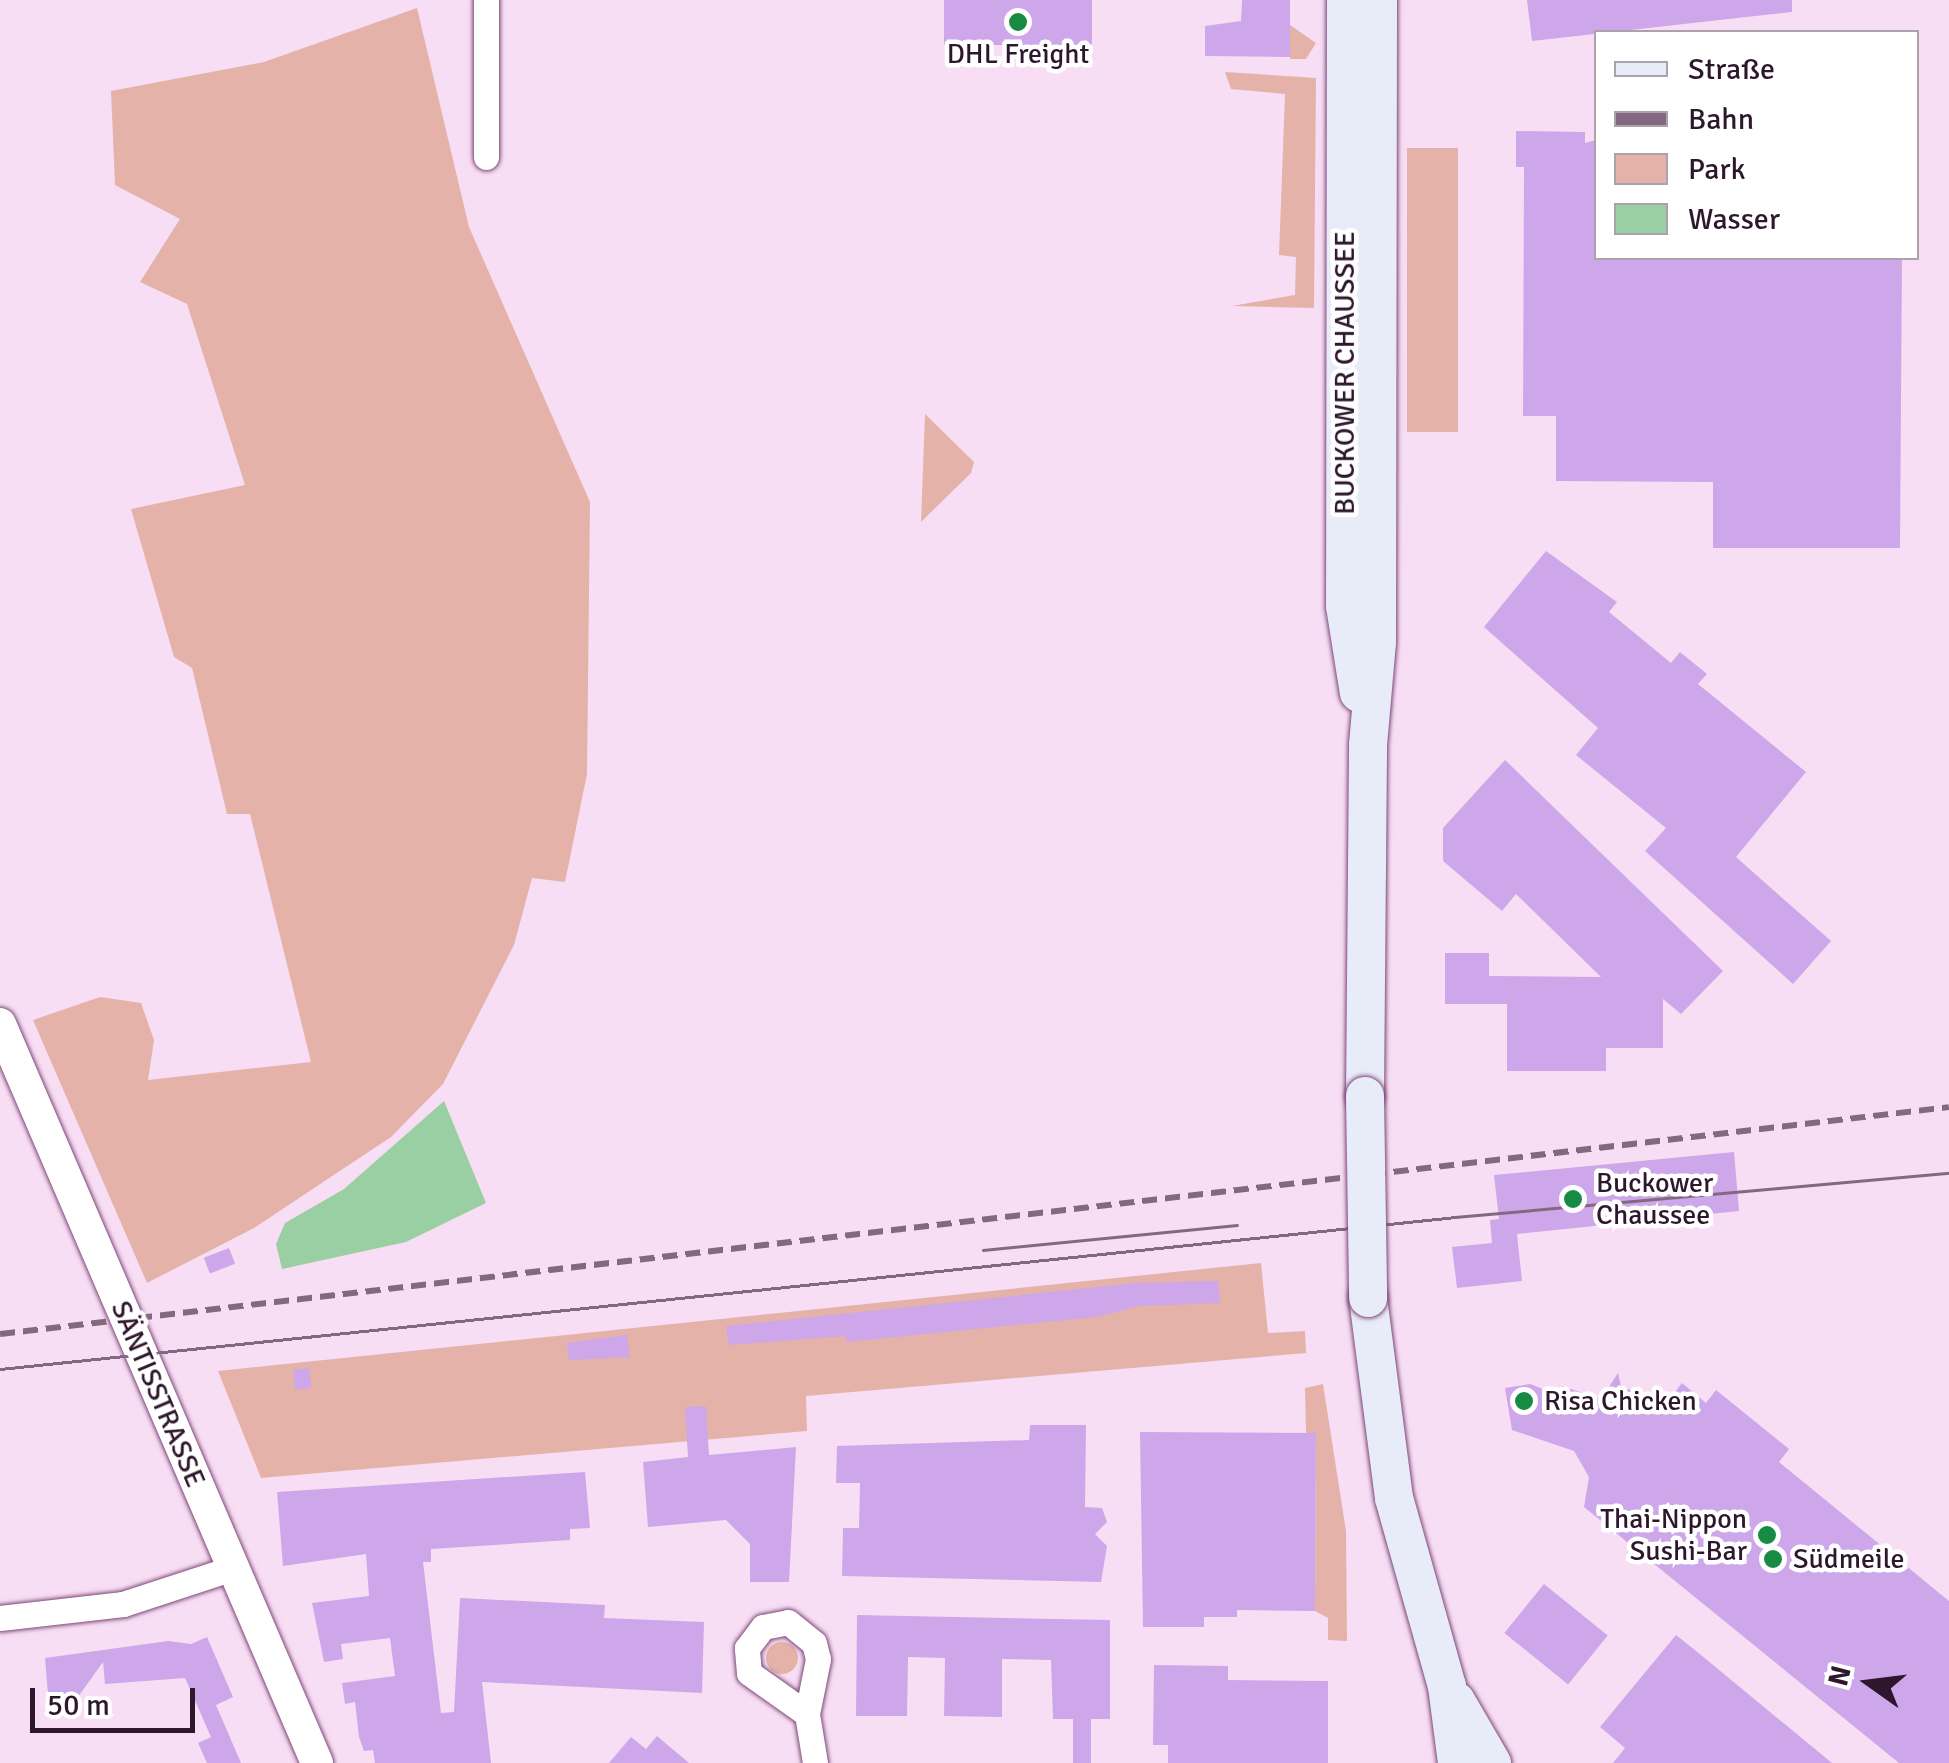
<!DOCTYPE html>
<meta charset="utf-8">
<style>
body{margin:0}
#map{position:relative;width:1949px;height:1763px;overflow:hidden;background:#f8def4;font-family:Signika,sans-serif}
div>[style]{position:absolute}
.green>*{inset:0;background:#e4b2a9;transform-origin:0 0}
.round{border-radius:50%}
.water>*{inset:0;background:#99cfa3}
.building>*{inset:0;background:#cda7e9;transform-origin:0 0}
.roads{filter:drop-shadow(0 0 2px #7e4879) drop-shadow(0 0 2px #7e4879)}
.minor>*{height:25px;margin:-12.5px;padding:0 12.5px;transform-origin:12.5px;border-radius:12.5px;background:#fff}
.tertiary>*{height:32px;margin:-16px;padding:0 16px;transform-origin:16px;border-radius:16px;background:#fff}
.secondary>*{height:38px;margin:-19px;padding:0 19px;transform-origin:19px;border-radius:19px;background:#e8ecf9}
.tram>*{height:2.5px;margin:-1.25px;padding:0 1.25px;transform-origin:1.25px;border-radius:1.25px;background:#82697f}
.rail>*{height:6px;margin-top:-3px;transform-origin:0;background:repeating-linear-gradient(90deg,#82697f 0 15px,transparent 0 23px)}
.bridges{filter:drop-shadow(0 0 2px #7e4879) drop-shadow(0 0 2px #7e4879)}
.secondary-bridge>*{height:38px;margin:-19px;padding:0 19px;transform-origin:19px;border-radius:19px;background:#e8ecf9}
.dots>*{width:28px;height:28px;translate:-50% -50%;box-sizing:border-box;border:5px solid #fff;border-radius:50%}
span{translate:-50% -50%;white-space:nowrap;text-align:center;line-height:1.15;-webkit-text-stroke:9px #fff;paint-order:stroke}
.poi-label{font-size:28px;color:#2e172c}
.left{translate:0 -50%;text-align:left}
.right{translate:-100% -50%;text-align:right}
.street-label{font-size:28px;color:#2e172c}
.legend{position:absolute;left:1594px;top:30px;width:325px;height:230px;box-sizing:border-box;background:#fff;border:2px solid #aba2ab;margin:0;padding:12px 18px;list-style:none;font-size:30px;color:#2e172c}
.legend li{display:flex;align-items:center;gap:20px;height:50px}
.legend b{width:50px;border:2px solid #aba2ab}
.north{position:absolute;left:1819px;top:1633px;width:100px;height:100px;-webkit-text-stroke:8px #fff;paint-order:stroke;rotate:284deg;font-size:28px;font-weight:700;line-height:40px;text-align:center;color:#2e172c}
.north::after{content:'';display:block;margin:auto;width:35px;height:45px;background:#2e172c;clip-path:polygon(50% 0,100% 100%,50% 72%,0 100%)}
.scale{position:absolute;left:30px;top:1688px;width:165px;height:45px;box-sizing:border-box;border:5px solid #2e172c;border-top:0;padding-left:12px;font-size:30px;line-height:35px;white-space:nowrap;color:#2e172c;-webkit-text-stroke:8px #fff;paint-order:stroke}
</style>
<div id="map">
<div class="green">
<div style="clip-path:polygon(417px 8px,469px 227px,590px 502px,587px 774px,565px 882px,532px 878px,514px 945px,443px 1084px,391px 1137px,254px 1228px,147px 1283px,33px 1020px,100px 997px,141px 1003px,154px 1040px,148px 1080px,311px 1062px,250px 814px,227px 814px,192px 668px,174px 657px,131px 509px,245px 485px,187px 304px,140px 282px,180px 219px,115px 185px,111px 91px,264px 62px)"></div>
<div style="clip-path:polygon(1290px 25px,1316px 43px,1306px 59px,1290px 59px)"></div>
<div style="clip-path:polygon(1225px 72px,1316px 78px,1314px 308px,1232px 306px,1295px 295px,1296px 257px,1279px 255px,1285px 94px,1231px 89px)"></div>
<div style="left:1407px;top:148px;width:51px;height:284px"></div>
<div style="clip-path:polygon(925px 414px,974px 462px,971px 473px,921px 522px)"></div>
<div style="clip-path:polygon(1261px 1263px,1268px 1333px,1305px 1331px,1306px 1353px,806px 1396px,807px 1431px,261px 1478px,218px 1371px)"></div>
<div style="clip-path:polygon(1323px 1384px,1346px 1531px,1347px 1641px,1328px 1640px,1328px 1618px,1315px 1611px,1316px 1434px,1306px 1433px,1305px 1388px)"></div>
<div class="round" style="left:766px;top:1642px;width:32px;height:32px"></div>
</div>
<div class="water">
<div style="clip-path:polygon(444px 1101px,486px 1203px,406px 1242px,282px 1269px,276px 1244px,285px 1223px,344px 1189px)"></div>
</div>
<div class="building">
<div style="left:944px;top:0;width:148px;height:45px"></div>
<div style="clip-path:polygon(1242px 0,1290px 0,1290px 57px,1205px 56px,1205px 26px,1241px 21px)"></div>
<div style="clip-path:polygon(1527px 0,1792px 0,1792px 12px,1532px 41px)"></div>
<div style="clip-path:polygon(1516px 131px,1585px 132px,1585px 143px,1596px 140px,1596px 258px,1902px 258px,1900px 548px,1713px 548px,1713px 482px,1556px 481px,1556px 416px,1523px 416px,1524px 167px,1516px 167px)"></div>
<div style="clip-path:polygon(1546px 551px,1617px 602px,1609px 612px,1671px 663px,1680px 652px,1707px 674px,1698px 684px,1806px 772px,1736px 857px,1831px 941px,1793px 984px,1645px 851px,1666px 828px,1576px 755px,1598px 728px,1484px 627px)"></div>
<div style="clip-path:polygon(1505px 760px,1723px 971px,1681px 1014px,1663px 999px,1663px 1048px,1606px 1048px,1606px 1071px,1507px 1071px,1507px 1004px,1445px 1004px,1445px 953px,1489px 953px,1489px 976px,1601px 977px,1516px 894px,1502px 911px,1443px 861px,1443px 828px)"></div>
<div style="clip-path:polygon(1734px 1152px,1739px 1211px,1517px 1234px,1522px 1281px,1457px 1288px,1452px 1247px,1492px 1243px,1490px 1220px,1499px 1219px,1494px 1175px)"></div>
<div style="left:229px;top:1248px;width:17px;height:27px;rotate:69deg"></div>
<div style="clip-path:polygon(1218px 1281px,1220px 1303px,1139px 1306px,1097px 1317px,846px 1342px,845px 1336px,729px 1345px,726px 1326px,1136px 1283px)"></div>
<div style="clip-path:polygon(627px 1335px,630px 1357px,569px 1360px,567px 1343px)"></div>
<div style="left:309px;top:1368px;width:20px;height:16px;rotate:84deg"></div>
<div style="clip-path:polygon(1618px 1373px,1621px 1386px,1665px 1405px,1682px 1383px,1706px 1403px,1716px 1390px,1789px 1449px,1779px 1462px,1949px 1601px,1949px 1763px,1899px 1763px,1584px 1507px,1589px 1477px,1574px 1451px,1512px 1430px,1505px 1388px,1530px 1384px,1558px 1395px,1562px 1386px,1601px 1399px)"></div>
<div style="clip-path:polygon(706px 1406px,709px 1455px,796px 1447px,789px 1582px,750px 1582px,750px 1544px,726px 1520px,648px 1527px,643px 1462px,688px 1457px,685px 1407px)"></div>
<div style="clip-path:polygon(1030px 1425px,1086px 1425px,1085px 1507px,1102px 1508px,1107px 1522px,1095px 1534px,1107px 1546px,1101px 1582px,842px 1576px,843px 1528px,859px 1528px,860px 1483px,836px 1483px,837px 1446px,1029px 1440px)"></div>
<div style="clip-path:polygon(1140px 1432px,1316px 1433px,1315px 1611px,1237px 1610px,1237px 1617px,1204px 1617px,1204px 1627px,1143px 1627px)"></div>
<div style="clip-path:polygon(585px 1472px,590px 1528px,570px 1529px,570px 1540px,431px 1549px,431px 1562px,423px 1562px,441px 1713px,454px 1712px,460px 1598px,605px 1605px,604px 1618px,704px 1622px,702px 1693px,482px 1682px,491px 1763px,375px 1763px,373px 1750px,364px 1751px,359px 1737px,355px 1702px,345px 1704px,342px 1683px,395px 1676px,390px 1638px,341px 1644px,343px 1659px,324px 1662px,312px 1603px,369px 1596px,366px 1554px,283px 1566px,277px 1492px)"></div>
<div style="left:1544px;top:1584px;width:82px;height:63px;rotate:39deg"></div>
<div style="clip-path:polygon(857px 1615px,1110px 1620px,1110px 1719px,1091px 1719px,1091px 1763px,1073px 1763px,1073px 1719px,1053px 1719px,1051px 1660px,1002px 1659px,1002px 1717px,944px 1716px,945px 1658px,908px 1657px,907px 1716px,856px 1716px)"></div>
<div style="clip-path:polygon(1676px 1635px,1701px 1655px,1832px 1763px,1613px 1763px,1625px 1748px,1600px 1727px)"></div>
<div style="clip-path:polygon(207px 1637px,233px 1697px,216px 1705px,241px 1763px,207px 1763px,198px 1743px,211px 1737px,185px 1678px,105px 1684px,103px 1662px,73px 1704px,49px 1707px,45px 1658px,168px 1641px,191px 1644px)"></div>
<div style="clip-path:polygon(1154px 1665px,1228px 1666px,1228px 1680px,1328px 1681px,1328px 1763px,1168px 1763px,1168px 1745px,1153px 1745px)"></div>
<div style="clip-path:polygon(657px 1736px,689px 1763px,609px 1763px,631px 1737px,646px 1749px)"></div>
</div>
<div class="roads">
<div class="minor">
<div style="left:486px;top:157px;width:157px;rotate:-90deg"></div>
<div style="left:0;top:1618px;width:124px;rotate:-6.5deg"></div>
<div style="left:123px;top:1604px;width:116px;rotate:-18.1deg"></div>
<div style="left:807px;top:1714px;width:71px;rotate:-144.7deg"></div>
<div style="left:749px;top:1673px;width:25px;rotate:-95deg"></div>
<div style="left:747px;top:1648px;width:26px;rotate:-53deg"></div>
<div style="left:763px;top:1627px;width:25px;rotate:-11deg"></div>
<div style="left:788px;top:1622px;width:33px;rotate:39deg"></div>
<div style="left:814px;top:1643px;width:16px;rotate:76deg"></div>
<div style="left:818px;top:1659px;width:56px;rotate:101.3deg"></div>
<div style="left:807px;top:1714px;width:50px;rotate:80.7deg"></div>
</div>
<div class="tertiary">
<div style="left:0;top:1024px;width:804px;rotate:66.78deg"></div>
</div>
<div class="secondary">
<div style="left:1346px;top:0;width:606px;rotate:90.09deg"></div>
<div style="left:1345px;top:606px;width:88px;rotate:80.9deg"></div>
<div style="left:1365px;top:1096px;width:351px;rotate:-89.5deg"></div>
<div style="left:1368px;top:745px;width:103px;rotate:-85deg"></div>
<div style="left:1377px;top:642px;width:642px;rotate:-89.91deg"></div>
<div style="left:1368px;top:1298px;width:202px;rotate:82.6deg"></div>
<div style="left:1394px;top:1498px;width:195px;rotate:74.3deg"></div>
<div style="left:1447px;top:1686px;width:78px;rotate:82.6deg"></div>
<div style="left:1456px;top:1701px;width:72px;rotate:59.9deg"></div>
</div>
</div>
<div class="tram">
<div style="left:983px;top:1250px;width:255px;rotate:-5.6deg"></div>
<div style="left:0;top:1369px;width:1463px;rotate:-5.96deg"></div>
<div style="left:1455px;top:1217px;width:496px;rotate:-5.1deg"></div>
</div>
<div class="rail">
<div style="left:0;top:1334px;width:1962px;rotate:-6.64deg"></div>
</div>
<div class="bridges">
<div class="secondary-bridge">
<div style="left:1365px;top:1096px;width:202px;rotate:89.1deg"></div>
</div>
</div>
<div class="dots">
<div style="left:1018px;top:22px;background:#178a43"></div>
<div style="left:1573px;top:1199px;background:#178a43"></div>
<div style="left:1524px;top:1401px;background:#178a43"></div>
<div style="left:1767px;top:1535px;background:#178a43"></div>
<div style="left:1773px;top:1559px;background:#178a43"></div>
</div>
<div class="poi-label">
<span style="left:1018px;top:54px">DHL Freight</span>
<span class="left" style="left:1596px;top:1199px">Buckower<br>Chaussee</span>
<span class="left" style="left:1544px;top:1401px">Risa Chicken</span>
<span class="right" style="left:1747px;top:1535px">Thai-Nippon<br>Sushi-Bar</span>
<span class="left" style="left:1793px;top:1559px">Südmeile</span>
</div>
<div class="street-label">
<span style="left:1345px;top:373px;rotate:-90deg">BUCKOWER CHAUSSEE</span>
<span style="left:158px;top:1394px;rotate:67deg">SÄNTISSTRASSE</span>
</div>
<ul class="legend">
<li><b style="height:12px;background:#e8ecf9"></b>Straße</li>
<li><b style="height:12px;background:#82697f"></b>Bahn</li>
<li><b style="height:28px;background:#e4b2a9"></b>Park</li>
<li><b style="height:28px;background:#99cfa3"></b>Wasser</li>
</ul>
<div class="north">N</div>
<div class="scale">50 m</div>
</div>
